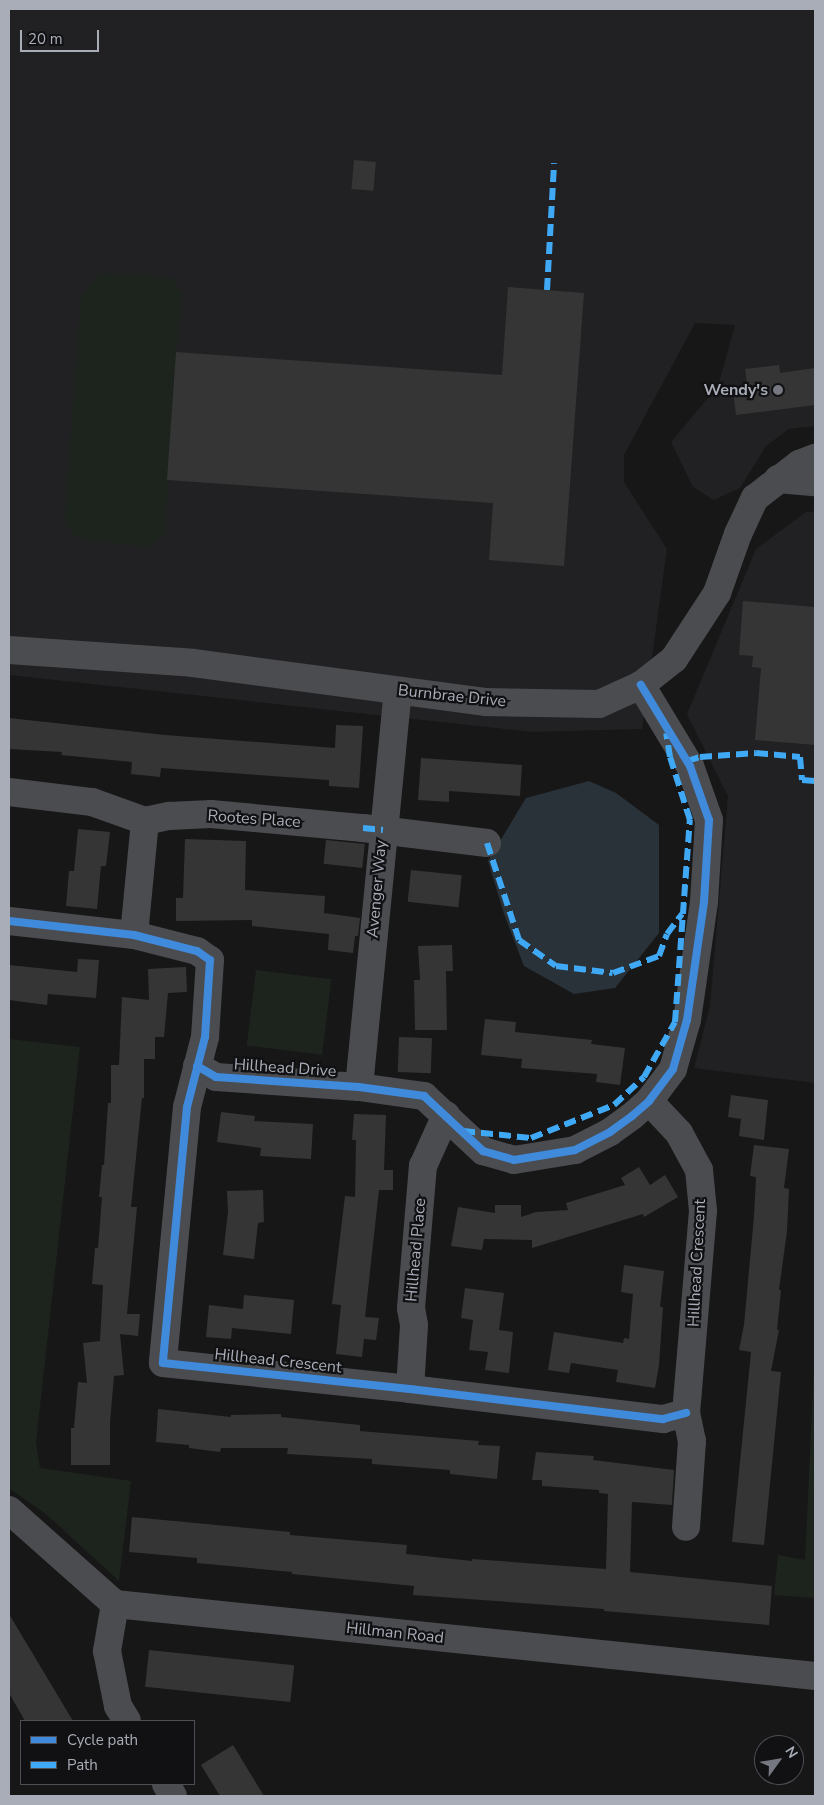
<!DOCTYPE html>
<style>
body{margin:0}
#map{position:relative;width:824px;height:1805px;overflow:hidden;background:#171717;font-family:"Nunito Sans",sans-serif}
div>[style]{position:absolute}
.built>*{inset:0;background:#212123}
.green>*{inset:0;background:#1d241e;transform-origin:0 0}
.water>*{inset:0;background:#2a3239}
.building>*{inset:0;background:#353536;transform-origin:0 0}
.street>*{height:28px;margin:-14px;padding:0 14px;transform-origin:14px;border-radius:14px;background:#4b4c50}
.quiet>*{height:6px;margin-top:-3px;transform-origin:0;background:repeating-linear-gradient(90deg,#3fa9f5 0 12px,transparent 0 18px)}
.cycleway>*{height:8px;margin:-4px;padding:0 4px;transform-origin:4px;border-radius:4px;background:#408adc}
.dots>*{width:14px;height:14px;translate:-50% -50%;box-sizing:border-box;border:2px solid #111113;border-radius:50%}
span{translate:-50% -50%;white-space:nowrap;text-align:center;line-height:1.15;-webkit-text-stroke:4.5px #111113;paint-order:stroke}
.poi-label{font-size:16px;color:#a8adb8;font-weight:700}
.right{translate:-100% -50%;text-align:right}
.street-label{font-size:16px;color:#a8adb8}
.frame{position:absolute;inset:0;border:10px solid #a8adb8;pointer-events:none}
.legend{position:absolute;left:20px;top:1720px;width:175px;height:65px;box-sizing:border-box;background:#111113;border:1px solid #4d4f55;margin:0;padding:6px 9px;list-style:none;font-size:15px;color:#a8adb8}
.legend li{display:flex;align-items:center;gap:10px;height:25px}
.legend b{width:25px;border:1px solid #4d4f55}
.north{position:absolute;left:754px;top:1735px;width:50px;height:50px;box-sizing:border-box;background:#111113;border:1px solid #4d4f55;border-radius:50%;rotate:58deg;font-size:14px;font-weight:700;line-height:20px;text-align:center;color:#a8adb8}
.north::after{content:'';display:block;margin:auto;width:18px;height:22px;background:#757880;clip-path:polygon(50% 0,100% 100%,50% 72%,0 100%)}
.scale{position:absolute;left:20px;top:30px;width:79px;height:22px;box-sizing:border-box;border:2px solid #a8adb8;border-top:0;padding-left:6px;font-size:15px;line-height:18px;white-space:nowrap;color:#a8adb8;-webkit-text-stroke:4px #111113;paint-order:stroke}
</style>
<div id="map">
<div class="built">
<div style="clip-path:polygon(9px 9px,815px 9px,815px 426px,789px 429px,766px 446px,740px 488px,714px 500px,693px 487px,671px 442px,718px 386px,735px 325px,695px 323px,624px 455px,624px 482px,667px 549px,642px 729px,533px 732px,9px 675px)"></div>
<div style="clip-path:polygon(806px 512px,815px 512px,815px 1083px,694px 1068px,710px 1006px,728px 796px,687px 714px,756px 549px)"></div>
</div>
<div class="green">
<div style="clip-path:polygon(107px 273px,168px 277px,173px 279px,183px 295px,176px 352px,165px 533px,153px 545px,141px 546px,83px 540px,72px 533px,66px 524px,65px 513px,81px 298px,94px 278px)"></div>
<div style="left:256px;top:970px;width:76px;height:76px;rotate:7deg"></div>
<div style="clip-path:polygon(9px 1039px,80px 1047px,36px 1442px,40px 1468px,131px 1481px,119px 1581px,47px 1515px,9px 1488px)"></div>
<div style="clip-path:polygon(815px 1345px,815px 1598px,774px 1595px,778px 1555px,805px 1560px)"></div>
</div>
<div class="water">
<div style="clip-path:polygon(589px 781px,616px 793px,659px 825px,659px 933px,615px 988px,574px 994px,524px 966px,504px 914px,488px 861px,526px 798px)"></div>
</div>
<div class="building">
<div style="left:354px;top:160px;width:22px;height:29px;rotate:5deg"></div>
<div style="clip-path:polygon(508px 287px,584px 293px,564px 566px,489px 560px,493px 503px,167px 480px,176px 352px,502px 375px)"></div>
<div style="clip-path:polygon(779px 365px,780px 373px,815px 368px,815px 405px,736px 415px,733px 391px,748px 389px,745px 369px)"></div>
<div style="clip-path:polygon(743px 601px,815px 607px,815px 745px,755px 740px,761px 668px,752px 667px,753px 656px,739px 655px)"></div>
<div style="clip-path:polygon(9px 718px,165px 735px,335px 748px,336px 725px,363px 726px,359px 788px,329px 786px,329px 780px,161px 768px,160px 777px,131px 774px,132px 762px,61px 755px,62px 752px,9px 749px)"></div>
<div style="clip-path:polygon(421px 758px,522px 765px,520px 796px,449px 791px,449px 802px,418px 800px)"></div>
<div style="clip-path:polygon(78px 829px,110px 832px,106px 866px,101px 866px,97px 909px,66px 906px,69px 871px,74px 871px)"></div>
<div style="clip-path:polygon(185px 839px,246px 841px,245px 890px,325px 896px,324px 913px,360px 918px,358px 936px,355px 936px,353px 953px,328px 950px,329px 934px,252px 926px,252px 920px,176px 921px,176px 898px,183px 898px)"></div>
<div style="left:326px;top:840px;width:39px;height:24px;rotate:6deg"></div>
<div style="left:411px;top:870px;width:51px;height:32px;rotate:6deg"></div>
<div style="clip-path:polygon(452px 945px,453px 971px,446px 971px,447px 1030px,415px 1030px,414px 980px,420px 980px,418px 946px)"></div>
<div style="clip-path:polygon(78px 959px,99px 960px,96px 998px,48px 994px,47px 1005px,9px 1000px,9px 965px,77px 972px)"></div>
<div style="clip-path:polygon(186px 967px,187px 992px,168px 993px,164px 1037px,155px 1037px,155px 1059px,144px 1059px,144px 1098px,142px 1098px,131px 1207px,137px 1207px,127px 1314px,140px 1314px,138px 1336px,120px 1334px,124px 1375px,114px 1376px,110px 1422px,110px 1465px,71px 1465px,71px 1428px,74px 1428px,78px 1382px,87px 1383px,83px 1343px,100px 1341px,103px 1285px,92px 1284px,95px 1248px,98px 1248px,102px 1197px,99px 1197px,102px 1165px,104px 1165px,108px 1103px,111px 1103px,111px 1065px,119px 1065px,122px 997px,149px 1000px,148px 969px)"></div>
<div style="clip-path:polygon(485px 1019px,516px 1022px,515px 1032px,592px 1040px,591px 1044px,625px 1048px,620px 1085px,596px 1082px,597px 1074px,521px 1068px,522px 1059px,481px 1055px)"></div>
<div style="left:399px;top:1037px;width:33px;height:35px;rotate:2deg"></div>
<div style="clip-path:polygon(731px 1095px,768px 1100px,764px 1140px,739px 1136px,741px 1119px,728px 1117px)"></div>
<div style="clip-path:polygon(221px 1112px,255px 1116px,254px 1121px,313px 1124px,311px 1159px,260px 1156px,261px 1148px,217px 1142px)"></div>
<div style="clip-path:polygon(354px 1114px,386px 1115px,384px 1170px,393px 1170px,393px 1190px,379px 1190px,365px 1317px,379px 1318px,376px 1340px,364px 1339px,362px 1357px,336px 1354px,341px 1305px,332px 1304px,345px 1196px,355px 1197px,356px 1140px,352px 1140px)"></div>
<div style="clip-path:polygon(754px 1145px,789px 1149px,784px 1188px,789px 1189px,787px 1231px,779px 1290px,781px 1290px,777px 1330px,779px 1330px,771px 1371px,781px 1372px,764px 1545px,732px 1542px,751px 1352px,739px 1350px,744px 1325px,754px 1216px,756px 1177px,750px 1176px)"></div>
<div style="clip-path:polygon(639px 1167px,650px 1185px,665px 1175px,678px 1197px,644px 1217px,643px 1214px,532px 1248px,532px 1240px,484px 1239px,482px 1250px,451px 1246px,458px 1207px,495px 1213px,495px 1205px,521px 1205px,521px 1217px,536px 1212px,568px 1210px,566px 1203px,625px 1185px,621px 1178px)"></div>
<div style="clip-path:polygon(263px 1190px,264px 1222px,258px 1223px,254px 1259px,223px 1255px,228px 1212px,227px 1191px)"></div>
<div style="clip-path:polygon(624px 1265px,664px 1271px,660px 1307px,663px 1307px,659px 1365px,655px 1388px,616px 1382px,618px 1370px,571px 1363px,569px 1373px,548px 1370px,554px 1332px,623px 1343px,624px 1338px,629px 1339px,633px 1294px,621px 1292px)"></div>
<div style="clip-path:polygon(465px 1288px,504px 1293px,499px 1330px,513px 1332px,509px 1373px,485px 1370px,488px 1352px,469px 1350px,473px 1320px,461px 1318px)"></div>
<div style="clip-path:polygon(244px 1295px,294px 1300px,291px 1334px,232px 1328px,231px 1339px,206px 1337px,209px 1305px,243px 1309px)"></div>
<div style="clip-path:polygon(158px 1409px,231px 1417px,231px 1415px,281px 1414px,281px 1417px,360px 1425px,360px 1431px,479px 1441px,478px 1445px,500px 1446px,497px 1479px,450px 1474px,450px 1470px,372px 1464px,372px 1459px,287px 1454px,288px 1448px,221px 1448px,220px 1452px,189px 1448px,189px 1445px,156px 1442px)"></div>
<div style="clip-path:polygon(536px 1452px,594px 1456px,593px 1460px,674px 1470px,672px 1505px,632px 1502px,630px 1572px,772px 1586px,769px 1625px,604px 1611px,604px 1609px,413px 1595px,414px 1586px,292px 1574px,292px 1572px,197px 1563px,197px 1558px,129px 1552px,132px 1517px,290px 1532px,290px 1535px,407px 1545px,406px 1554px,472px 1561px,472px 1559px,606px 1569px,608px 1494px,599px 1493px,599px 1490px,542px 1486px,542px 1480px,532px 1480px)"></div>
<div style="clip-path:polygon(9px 1614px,73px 1721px,25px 1721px,9px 1693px)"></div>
<div style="left:149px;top:1650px;width:146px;height:37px;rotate:6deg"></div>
<div style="clip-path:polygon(233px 1745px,264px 1796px,220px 1796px,201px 1765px)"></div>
</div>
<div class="street">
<div style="left:778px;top:479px;width:37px;rotate:5deg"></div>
<div style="left:9px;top:650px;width:184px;rotate:4deg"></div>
<div style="left:193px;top:663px;width:296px;rotate:7.6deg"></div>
<div style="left:486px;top:702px;width:113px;rotate:1deg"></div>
<div style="left:599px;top:704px;width:46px;rotate:-24.3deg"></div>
<div style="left:641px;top:685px;width:42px;rotate:-38.2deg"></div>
<div style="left:674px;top:659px;width:79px;rotate:-56.9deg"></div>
<div style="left:717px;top:593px;width:63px;rotate:-70.4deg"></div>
<div style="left:738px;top:534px;width:40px;rotate:-65deg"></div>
<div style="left:755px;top:498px;width:56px;rotate:-37.7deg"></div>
<div style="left:799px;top:464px;width:17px;rotate:-21deg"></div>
<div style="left:9px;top:792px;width:84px;rotate:6.9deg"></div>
<div style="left:92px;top:802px;width:56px;rotate:19.7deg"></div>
<div style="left:145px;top:821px;width:25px;rotate:-12deg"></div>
<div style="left:169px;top:816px;width:42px;rotate:-2.7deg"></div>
<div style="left:211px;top:814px;width:153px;rotate:5.3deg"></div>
<div style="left:363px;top:828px;width:125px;rotate:6.9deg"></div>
<div style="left:9px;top:921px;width:126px;rotate:6.4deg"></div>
<div style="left:134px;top:935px;width:65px;rotate:14.3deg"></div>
<div style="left:197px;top:951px;width:16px;rotate:35deg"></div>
<div style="left:210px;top:960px;width:77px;rotate:93.7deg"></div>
<div style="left:205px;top:1037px;width:72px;rotate:104.4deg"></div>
<div style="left:187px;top:1107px;width:257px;rotate:95.4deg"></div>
<div style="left:163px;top:1363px;width:248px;rotate:6deg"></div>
<div style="left:410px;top:1389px;width:255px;rotate:6.8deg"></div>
<div style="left:663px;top:1419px;width:24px;rotate:-15deg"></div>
<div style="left:134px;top:935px;width:115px;rotate:-84.5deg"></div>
<div style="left:197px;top:1066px;width:22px;rotate:30deg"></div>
<div style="left:216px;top:1077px;width:143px;rotate:4deg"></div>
<div style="left:359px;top:1087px;width:66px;rotate:7.9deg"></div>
<div style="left:424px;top:1096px;width:81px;rotate:43deg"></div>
<div style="left:483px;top:1151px;width:32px;rotate:16deg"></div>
<div style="left:514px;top:1160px;width:62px;rotate:-9.3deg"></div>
<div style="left:575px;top:1150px;width:39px;rotate:-27deg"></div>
<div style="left:610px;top:1132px;width:27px;rotate:-36deg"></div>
<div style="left:632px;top:1116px;width:23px;rotate:-41deg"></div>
<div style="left:649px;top:1101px;width:40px;rotate:-53deg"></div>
<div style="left:673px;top:1069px;width:51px;rotate:-74.1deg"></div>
<div style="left:687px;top:1020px;width:119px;rotate:-81.8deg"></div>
<div style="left:704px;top:902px;width:82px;rotate:-86.5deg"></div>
<div style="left:709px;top:820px;width:57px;rotate:-109.4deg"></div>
<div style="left:690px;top:766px;width:95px;rotate:-121.2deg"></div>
<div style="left:359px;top:1087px;width:398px;rotate:-84.4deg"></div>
<div style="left:649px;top:1101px;width:44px;rotate:46.8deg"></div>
<div style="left:679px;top:1133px;width:42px;rotate:61.6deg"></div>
<div style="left:699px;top:1170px;width:41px;rotate:84.4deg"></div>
<div style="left:703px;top:1211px;width:203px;rotate:94.8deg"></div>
<div style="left:686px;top:1413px;width:29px;rotate:78deg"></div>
<div style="left:692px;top:1441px;width:86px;rotate:94deg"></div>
<div style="left:410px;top:1389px;width:64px;rotate:-86.4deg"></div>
<div style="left:414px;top:1325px;width:17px;rotate:-100deg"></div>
<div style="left:411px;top:1308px;width:143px;rotate:-85.2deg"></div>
<div style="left:423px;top:1166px;width:56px;rotate:-65.7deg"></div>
<div style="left:9px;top:1510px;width:142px;rotate:41.6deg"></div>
<div style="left:115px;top:1604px;width:704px;rotate:5.87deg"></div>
<div style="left:115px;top:1604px;width:48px;rotate:99.7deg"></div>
<div style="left:107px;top:1651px;width:56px;rotate:78.7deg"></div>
<div style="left:118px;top:1706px;width:17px;rotate:59deg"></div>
<div style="left:166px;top:1784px;width:14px;rotate:60deg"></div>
</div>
<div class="quiet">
<div style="left:547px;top:290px;width:127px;rotate:-86.8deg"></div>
<div style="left:687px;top:761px;width:14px;rotate:-17deg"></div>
<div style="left:700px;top:757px;width:56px;rotate:-4.1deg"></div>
<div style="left:756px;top:753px;width:44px;rotate:5.2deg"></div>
<div style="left:800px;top:757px;width:23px;rotate:85deg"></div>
<div style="left:802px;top:780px;width:13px;rotate:4deg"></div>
<div style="left:363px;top:828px;width:20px;rotate:6deg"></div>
<div style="left:487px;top:843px;width:102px;rotate:71.7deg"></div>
<div style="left:519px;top:940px;width:45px;rotate:35.1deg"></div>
<div style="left:556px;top:966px;width:57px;rotate:7deg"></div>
<div style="left:613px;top:973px;width:49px;rotate:-20.3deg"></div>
<div style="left:659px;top:956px;width:23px;rotate:-70deg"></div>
<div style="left:667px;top:934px;width:25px;rotate:-53deg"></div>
<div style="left:463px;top:1131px;width:68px;rotate:5.9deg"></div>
<div style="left:531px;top:1138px;width:89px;rotate:-21.7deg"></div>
<div style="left:614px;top:1105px;width:41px;rotate:-43deg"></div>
<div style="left:644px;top:1077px;width:63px;rotate:-60.6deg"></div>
<div style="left:675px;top:1022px;width:203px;rotate:-85.8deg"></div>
<div style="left:690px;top:820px;width:66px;rotate:-107.6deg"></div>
<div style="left:670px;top:757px;width:24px;rotate:-99deg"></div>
</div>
<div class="cycleway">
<div style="left:9px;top:921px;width:126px;rotate:6.4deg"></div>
<div style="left:134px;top:935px;width:65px;rotate:14.3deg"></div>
<div style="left:197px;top:951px;width:16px;rotate:35deg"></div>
<div style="left:210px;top:960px;width:77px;rotate:93.7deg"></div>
<div style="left:205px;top:1037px;width:72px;rotate:104.4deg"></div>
<div style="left:187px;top:1107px;width:257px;rotate:95.4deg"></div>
<div style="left:163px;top:1363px;width:248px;rotate:6deg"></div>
<div style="left:410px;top:1389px;width:255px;rotate:6.8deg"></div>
<div style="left:663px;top:1419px;width:24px;rotate:-15deg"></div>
<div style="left:197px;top:1066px;width:22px;rotate:30deg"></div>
<div style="left:216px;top:1077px;width:143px;rotate:4deg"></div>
<div style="left:359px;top:1087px;width:66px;rotate:7.9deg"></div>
<div style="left:424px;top:1096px;width:81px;rotate:43deg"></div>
<div style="left:483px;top:1151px;width:32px;rotate:16deg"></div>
<div style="left:514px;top:1160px;width:62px;rotate:-9.3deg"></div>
<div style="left:575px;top:1150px;width:39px;rotate:-27deg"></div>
<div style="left:610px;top:1132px;width:27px;rotate:-36deg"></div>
<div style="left:632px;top:1116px;width:23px;rotate:-41deg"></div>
<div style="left:649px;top:1101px;width:40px;rotate:-53deg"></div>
<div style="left:673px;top:1069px;width:51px;rotate:-74.1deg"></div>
<div style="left:687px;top:1020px;width:119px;rotate:-81.8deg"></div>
<div style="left:704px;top:902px;width:82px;rotate:-86.5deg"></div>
<div style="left:709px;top:820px;width:57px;rotate:-109.4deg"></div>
<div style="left:690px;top:766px;width:95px;rotate:-121.2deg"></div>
</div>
<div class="dots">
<div style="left:778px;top:390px;background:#757880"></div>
</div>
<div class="poi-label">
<span class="right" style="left:768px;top:390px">Wendy's</span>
</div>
<div class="street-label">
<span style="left:452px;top:696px;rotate:6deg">Burnbrae Drive</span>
<span style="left:254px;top:819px;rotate:4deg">Rootes Place</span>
<span style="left:377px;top:889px;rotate:-85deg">Avenger Way</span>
<span style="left:285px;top:1068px;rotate:4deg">Hillhead Drive</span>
<span style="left:416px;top:1250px;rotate:-85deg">Hillhead Place</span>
<span style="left:697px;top:1263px;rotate:-87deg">Hillhead Crescent</span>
<span style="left:278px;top:1361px;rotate:6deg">Hillhead Crescent</span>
<span style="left:395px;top:1633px;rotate:6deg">Hillman Road</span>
</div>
<div class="frame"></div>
<ul class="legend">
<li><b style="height:6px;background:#408adc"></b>Cycle path</li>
<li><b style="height:6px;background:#3fa9f5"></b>Path</li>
</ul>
<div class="north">N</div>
<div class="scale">20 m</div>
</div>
